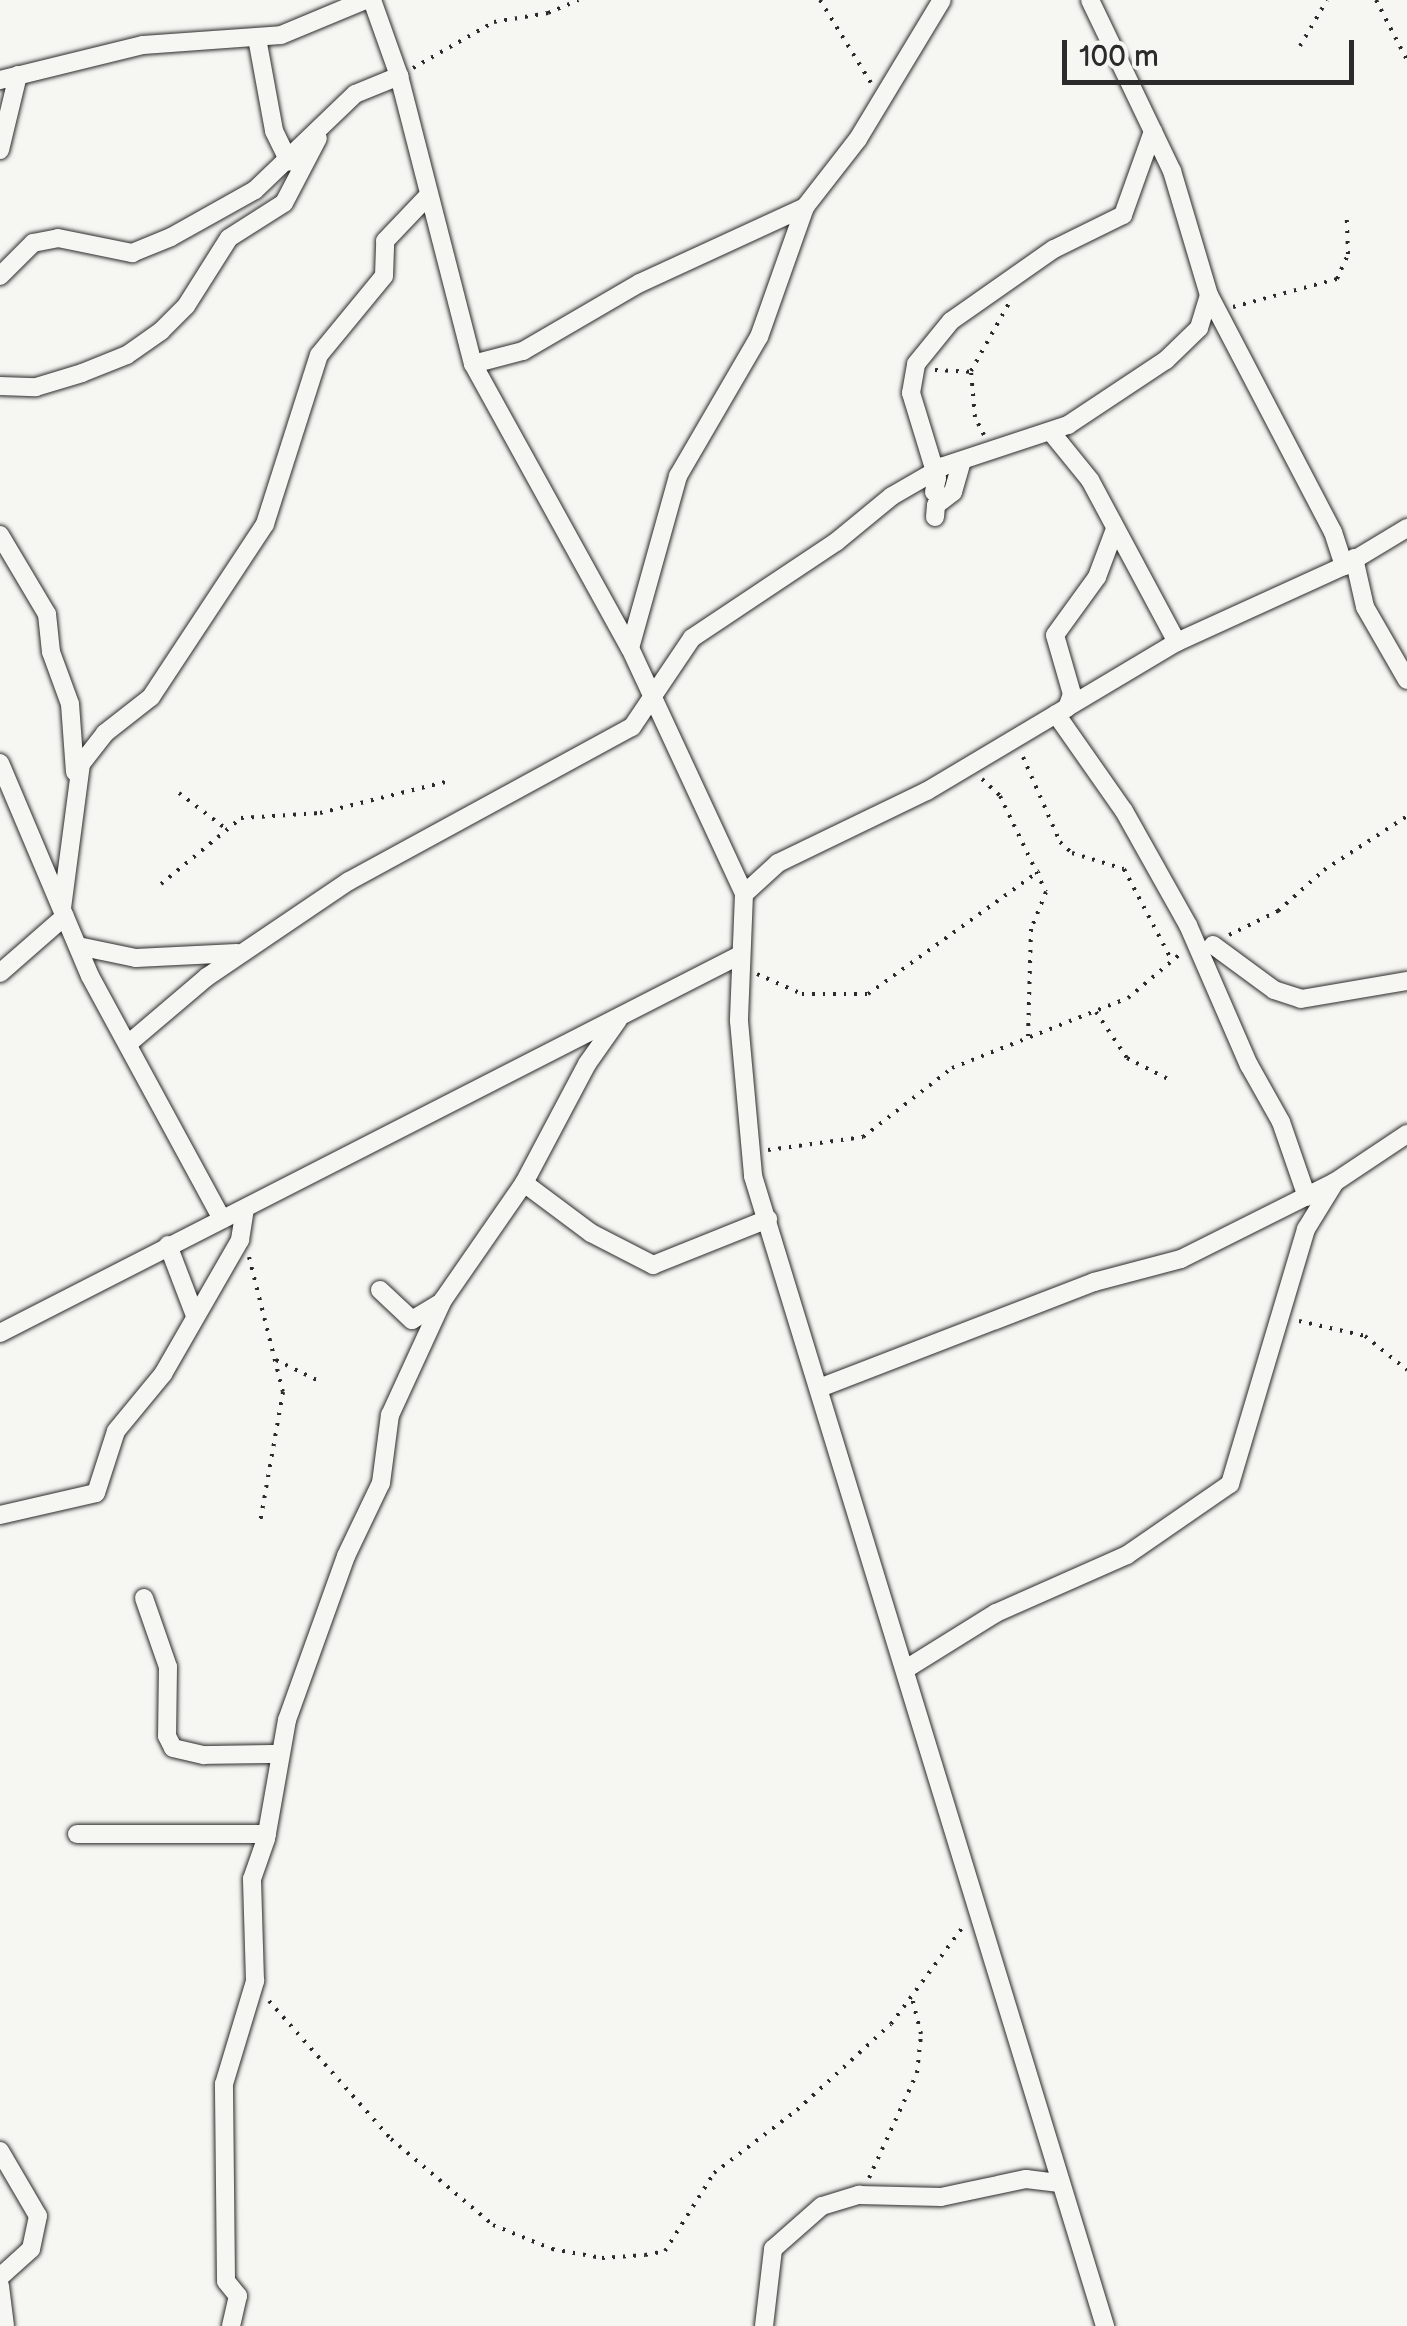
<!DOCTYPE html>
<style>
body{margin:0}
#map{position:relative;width:1407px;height:2326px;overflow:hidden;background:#f6f6f2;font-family:"Balsamiq Sans",sans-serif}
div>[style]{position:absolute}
.path>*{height:4px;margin-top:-2px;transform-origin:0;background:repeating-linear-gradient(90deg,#2b2b2b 0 2.5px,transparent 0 10.5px)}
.roads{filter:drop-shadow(0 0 2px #2b2b2b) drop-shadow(0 0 2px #2b2b2b)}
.street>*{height:18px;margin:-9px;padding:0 9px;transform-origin:9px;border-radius:9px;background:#f6f6f2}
span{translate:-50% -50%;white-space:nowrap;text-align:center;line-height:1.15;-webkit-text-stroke:9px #f6f6f2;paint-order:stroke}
.scale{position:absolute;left:1062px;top:40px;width:292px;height:45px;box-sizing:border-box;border:5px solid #2b2b2b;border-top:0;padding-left:12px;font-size:30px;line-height:35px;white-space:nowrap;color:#2b2b2b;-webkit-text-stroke:8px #f6f6f2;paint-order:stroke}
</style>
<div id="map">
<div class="path">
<div style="left:820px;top:0;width:97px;rotate:58.4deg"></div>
<div style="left:1376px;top:0;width:68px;rotate:62.7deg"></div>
<div style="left:1300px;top:46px;width:53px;rotate:-59.6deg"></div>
<div style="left:413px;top:68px;width:93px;rotate:-29.6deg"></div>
<div style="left:494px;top:22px;width:55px;rotate:-9.5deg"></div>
<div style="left:548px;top:13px;width:33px;rotate:-23deg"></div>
<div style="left:1233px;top:307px;width:108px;rotate:-15.1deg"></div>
<div style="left:1337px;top:279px;width:27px;rotate:-66deg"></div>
<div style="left:1348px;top:254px;width:38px;rotate:-92deg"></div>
<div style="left:935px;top:370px;width:35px;rotate:3deg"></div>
<div style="left:984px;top:435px;width:20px;rotate:-117deg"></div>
<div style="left:975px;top:417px;width:46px;rotate:-95deg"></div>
<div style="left:971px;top:371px;width:78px;rotate:-60.8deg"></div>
<div style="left:1023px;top:757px;width:93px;rotate:66.5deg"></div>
<div style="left:1060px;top:842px;width:16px;rotate:43deg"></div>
<div style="left:1072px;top:853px;width:54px;rotate:17.1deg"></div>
<div style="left:1124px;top:869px;width:102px;rotate:62.4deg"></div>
<div style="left:982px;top:779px;width:25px;rotate:43deg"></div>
<div style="left:1000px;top:796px;width:106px;rotate:64.4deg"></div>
<div style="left:1046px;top:892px;width:40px;rotate:112deg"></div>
<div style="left:1031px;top:929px;width:107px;rotate:91.6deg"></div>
<div style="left:179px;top:793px;width:58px;rotate:37.3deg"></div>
<div style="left:161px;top:884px;width:104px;rotate:-39.5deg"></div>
<div style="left:241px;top:818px;width:79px;rotate:-3.6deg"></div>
<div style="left:320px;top:813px;width:129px;rotate:-13.9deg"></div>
<div style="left:1229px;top:935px;width:55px;rotate:-26.1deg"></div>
<div style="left:1278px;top:911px;width:62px;rotate:-41.7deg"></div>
<div style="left:1324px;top:870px;width:99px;rotate:-33deg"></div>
<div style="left:757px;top:974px;width:49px;rotate:24deg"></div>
<div style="left:802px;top:994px;width:66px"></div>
<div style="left:868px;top:994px;width:211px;rotate:-35.7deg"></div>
<div style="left:1096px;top:1012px;width:55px;rotate:56deg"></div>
<div style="left:1127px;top:1058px;width:51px;rotate:27.1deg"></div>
<div style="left:768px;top:1150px;width:96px;rotate:-7.8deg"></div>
<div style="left:863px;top:1137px;width:113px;rotate:-37.8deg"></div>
<div style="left:952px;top:1068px;width:189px;rotate:-21.7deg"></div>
<div style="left:1128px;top:998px;width:67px;rotate:-40.1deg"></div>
<div style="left:249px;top:1257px;width:139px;rotate:75.9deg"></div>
<div style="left:283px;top:1392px;width:132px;rotate:100deg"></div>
<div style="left:1299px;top:1321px;width:68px;rotate:12.8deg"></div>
<div style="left:1365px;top:1336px;width:54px;rotate:39deg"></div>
<div style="left:276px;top:1360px;width:50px;rotate:26.1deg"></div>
<div style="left:269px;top:2001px;width:184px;rotate:48.5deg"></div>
<div style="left:391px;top:2139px;width:133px;rotate:40.1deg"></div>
<div style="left:493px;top:2225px;width:64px;rotate:22.1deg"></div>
<div style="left:552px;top:2249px;width:51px;rotate:10.2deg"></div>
<div style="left:602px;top:2258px;width:43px;rotate:-4deg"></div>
<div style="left:645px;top:2255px;width:20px;rotate:-11deg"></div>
<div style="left:665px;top:2251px;width:92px;rotate:-57.9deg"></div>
<div style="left:714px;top:2173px;width:104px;rotate:-37.2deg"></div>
<div style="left:797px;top:2110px;width:127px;rotate:-42.5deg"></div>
<div style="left:891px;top:2024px;width:119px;rotate:-53.5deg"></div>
<div style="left:869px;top:2178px;width:115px;rotate:-65.4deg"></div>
<div style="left:917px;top:2073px;width:39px;rotate:-84deg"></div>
<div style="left:921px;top:2034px;width:36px;rotate:-104deg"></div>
</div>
<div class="roads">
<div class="street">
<div style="left:372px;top:0;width:81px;rotate:70.4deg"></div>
<div style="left:399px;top:76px;width:297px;rotate:75.6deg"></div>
<div style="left:473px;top:364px;width:325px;rotate:61.1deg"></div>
<div style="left:630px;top:648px;width:271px;rotate:65.1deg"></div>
<div style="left:744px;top:894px;width:127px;rotate:92.3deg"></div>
<div style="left:739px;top:1021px;width:156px;rotate:84.8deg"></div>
<div style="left:753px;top:1176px;width:1203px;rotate:72.98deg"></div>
<div style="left:1090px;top:0;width:190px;rotate:64.4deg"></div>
<div style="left:1172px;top:171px;width:129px;rotate:73.4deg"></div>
<div style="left:1209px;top:295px;width:267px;rotate:62.4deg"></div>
<div style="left:1333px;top:532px;width:36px;rotate:72deg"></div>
<div style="left:257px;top:38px;width:95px;rotate:79.6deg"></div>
<div style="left:274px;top:131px;width:34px;rotate:64deg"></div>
<div style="left:0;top:80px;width:147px;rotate:-13.8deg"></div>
<div style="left:143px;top:45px;width:138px;rotate:-4.1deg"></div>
<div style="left:281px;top:35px;width:91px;rotate:-22.6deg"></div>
<div style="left:0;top:150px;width:77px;rotate:-76.5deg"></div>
<div style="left:0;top:276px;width:47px;rotate:-45deg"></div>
<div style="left:33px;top:243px;width:25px;rotate:-11deg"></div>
<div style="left:58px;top:238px;width:76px;rotate:11.5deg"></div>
<div style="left:132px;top:253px;width:42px;rotate:-22.3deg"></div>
<div style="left:171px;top:237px;width:96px;rotate:-29.2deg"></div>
<div style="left:255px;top:190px;width:139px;rotate:-43.8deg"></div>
<div style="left:355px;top:94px;width:48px;rotate:-22.2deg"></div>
<div style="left:473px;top:364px;width:52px;rotate:-14.6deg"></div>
<div style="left:523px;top:351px;width:135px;rotate:-30.2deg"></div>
<div style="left:640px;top:283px;width:182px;rotate:-24.7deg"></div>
<div style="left:0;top:386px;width:36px;rotate:2deg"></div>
<div style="left:36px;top:387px;width:48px;rotate:-16.9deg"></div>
<div style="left:82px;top:373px;width:48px;rotate:-21.8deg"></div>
<div style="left:127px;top:355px;width:42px;rotate:-35.2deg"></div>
<div style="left:161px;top:331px;width:35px;rotate:-45deg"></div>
<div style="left:186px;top:306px;width:80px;rotate:-57.7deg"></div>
<div style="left:229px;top:238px;width:65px;rotate:-32.5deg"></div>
<div style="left:284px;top:203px;width:73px;rotate:-62.4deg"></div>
<div style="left:1051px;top:432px;width:62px;rotate:50.9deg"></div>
<div style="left:1090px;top:480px;width:184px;rotate:61.8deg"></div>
<div style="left:934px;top:492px;width:14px;rotate:-78deg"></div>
<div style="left:937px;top:478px;width:89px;rotate:-107deg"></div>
<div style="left:911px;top:393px;width:29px;rotate:-80deg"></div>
<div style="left:916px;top:364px;width:55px;rotate:-50.9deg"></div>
<div style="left:951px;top:321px;width:126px;rotate:-35deg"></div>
<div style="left:1054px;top:249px;width:77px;rotate:-26.2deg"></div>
<div style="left:1123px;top:215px;width:89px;rotate:-70.3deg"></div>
<div style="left:935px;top:517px;width:12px;rotate:-85deg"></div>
<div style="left:936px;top:505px;width:21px;rotate:-37deg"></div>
<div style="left:953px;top:492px;width:32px;rotate:-74deg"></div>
<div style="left:0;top:535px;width:92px;rotate:59.3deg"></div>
<div style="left:47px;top:614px;width:38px;rotate:84deg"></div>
<div style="left:51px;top:652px;width:55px;rotate:69.9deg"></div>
<div style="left:70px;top:704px;width:68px;rotate:85.8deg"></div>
<div style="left:1354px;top:558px;width:50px;rotate:77.3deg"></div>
<div style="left:1365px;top:607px;width:84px;rotate:60.1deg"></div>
<div style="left:630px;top:648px;width:179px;rotate:-74.4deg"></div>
<div style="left:678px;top:476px;width:161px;rotate:-59.8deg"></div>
<div style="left:759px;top:337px;width:138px;rotate:-70.5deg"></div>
<div style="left:805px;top:207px;width:86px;rotate:-52.1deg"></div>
<div style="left:858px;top:139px;width:162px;rotate:-58.9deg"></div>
<div style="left:1067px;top:708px;width:15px;rotate:-70deg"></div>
<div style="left:1072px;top:694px;width:61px;rotate:-106.1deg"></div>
<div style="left:1055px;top:635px;width:72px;rotate:-54.1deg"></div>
<div style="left:1097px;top:577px;width:51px;rotate:-69.4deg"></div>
<div style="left:1056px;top:714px;width:118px;rotate:55deg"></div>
<div style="left:1124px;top:811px;width:131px;rotate:60.7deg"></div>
<div style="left:1188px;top:925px;width:153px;rotate:66.5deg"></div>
<div style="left:1249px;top:1065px;width:65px;rotate:60.7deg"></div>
<div style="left:1281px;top:1122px;width:79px;rotate:70.9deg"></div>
<div style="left:0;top:763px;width:231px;rotate:67.1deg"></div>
<div style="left:90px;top:976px;width:277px;rotate:61.5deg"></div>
<div style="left:744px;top:894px;width:46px;rotate:-42.4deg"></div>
<div style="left:778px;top:863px;width:165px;rotate:-25.8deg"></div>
<div style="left:927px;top:791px;width:291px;rotate:-30.8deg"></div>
<div style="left:1177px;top:642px;width:183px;rotate:-24.5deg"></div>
<div style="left:1344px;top:566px;width:74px;rotate:-31.1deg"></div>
<div style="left:62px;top:908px;width:145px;rotate:-82.5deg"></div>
<div style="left:81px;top:764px;width:39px;rotate:-52deg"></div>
<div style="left:105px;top:733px;width:58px;rotate:-38deg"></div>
<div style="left:151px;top:697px;width:207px;rotate:-56.6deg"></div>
<div style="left:265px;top:524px;width:177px;rotate:-72.3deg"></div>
<div style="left:319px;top:355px;width:102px;rotate:-50.6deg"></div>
<div style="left:384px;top:276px;width:35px;rotate:-88deg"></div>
<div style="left:385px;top:241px;width:59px;rotate:-46.4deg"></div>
<div style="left:1213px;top:945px;width:76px;rotate:36.4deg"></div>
<div style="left:1274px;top:990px;width:28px;rotate:18deg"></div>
<div style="left:1301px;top:999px;width:108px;rotate:-9.6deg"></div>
<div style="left:78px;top:946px;width:59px;rotate:11.7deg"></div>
<div style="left:136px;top:958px;width:101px;rotate:-2.8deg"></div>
<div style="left:0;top:973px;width:86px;rotate:-41.2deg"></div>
<div style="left:128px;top:1044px;width:104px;rotate:-40.3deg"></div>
<div style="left:207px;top:977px;width:171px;rotate:-34.1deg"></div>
<div style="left:349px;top:881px;width:322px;rotate:-28.6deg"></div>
<div style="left:632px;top:727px;width:107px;rotate:-56deg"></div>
<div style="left:692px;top:638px;width:173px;rotate:-33.7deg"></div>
<div style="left:836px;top:542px;width:72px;rotate:-39.4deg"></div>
<div style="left:892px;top:496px;width:60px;rotate:-30deg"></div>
<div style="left:944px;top:466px;width:131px;rotate:-18.3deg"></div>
<div style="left:1068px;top:425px;width:118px;rotate:-33.6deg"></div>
<div style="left:1166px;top:360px;width:46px;rotate:-44.1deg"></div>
<div style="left:1199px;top:328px;width:34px;rotate:-73deg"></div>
<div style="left:524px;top:1183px;width:84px;rotate:36.7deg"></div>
<div style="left:591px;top:1233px;width:70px;rotate:27.3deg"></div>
<div style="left:653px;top:1265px;width:124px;rotate:-21.8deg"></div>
<div style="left:168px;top:1245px;width:73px;rotate:69.1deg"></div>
<div style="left:380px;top:1290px;width:44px;rotate:43.2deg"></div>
<div style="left:412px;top:1320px;width:33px;rotate:-31deg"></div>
<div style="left:0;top:1333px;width:831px;rotate:-27.06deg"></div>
<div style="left:822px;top:1387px;width:292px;rotate:-21.1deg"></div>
<div style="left:1094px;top:1282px;width:90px;rotate:-14.8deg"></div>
<div style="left:1181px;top:1259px;width:172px;rotate:-26.6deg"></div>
<div style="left:1335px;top:1182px;width:87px;rotate:-33.7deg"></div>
<div style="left:0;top:1515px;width:98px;rotate:-12.9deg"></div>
<div style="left:96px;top:1493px;width:65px;rotate:-72.1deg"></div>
<div style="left:116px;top:1431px;width:74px;rotate:-50.5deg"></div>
<div style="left:163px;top:1374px;width:155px;rotate:-60.1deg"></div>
<div style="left:240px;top:1240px;width:30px;rotate:-81deg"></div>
<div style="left:144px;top:1598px;width:73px;rotate:70.8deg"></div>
<div style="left:168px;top:1667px;width:69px;rotate:90.8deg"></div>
<div style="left:167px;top:1736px;width:13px;rotate:63deg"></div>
<div style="left:173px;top:1748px;width:32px;rotate:13deg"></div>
<div style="left:204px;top:1755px;width:74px;rotate:-0.8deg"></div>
<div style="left:906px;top:1669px;width:106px;rotate:-31.9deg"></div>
<div style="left:996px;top:1613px;width:143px;rotate:-23.9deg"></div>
<div style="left:1127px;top:1555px;width:125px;rotate:-34.6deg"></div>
<div style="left:1230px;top:1484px;width:266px;rotate:-73.4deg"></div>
<div style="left:1306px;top:1229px;width:55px;rotate:-58.3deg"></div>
<div style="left:77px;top:1834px;width:190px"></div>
<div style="left:0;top:2151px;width:75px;rotate:59.7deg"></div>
<div style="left:38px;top:2216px;width:34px;rotate:102deg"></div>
<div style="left:31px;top:2249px;width:42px;rotate:137.9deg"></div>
<div style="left:0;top:2286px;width:40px;rotate:82.9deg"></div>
<div style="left:231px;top:2326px;width:31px;rotate:-77deg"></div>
<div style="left:238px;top:2296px;width:19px;rotate:-129deg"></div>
<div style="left:226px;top:2281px;width:197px;rotate:-90.6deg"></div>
<div style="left:224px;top:2084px;width:108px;rotate:-73.2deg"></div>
<div style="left:255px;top:1981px;width:102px;rotate:-91.7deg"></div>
<div style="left:252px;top:1879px;width:42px;rotate:-70.7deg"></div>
<div style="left:266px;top:1839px;width:121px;rotate:-80deg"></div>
<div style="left:287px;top:1720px;width:174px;rotate:-70.2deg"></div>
<div style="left:346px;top:1556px;width:81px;rotate:-64.4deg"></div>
<div style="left:381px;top:1483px;width:69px;rotate:-82.5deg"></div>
<div style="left:390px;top:1415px;width:127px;rotate:-65.3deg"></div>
<div style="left:443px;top:1300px;width:142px;rotate:-55.3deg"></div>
<div style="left:524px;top:1183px;width:135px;rotate:-62.1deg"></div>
<div style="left:587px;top:1064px;width:54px;rotate:-54.8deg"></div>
<div style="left:764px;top:2326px;width:78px;rotate:-83.3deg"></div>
<div style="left:773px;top:2249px;width:65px;rotate:-41.3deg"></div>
<div style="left:822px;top:2206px;width:39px;rotate:-17deg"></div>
<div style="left:859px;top:2195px;width:82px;rotate:1.4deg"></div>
<div style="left:941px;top:2197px;width:87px;rotate:-12deg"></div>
<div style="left:1026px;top:2179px;width:34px;rotate:7deg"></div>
</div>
</div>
<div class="scale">100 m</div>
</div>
